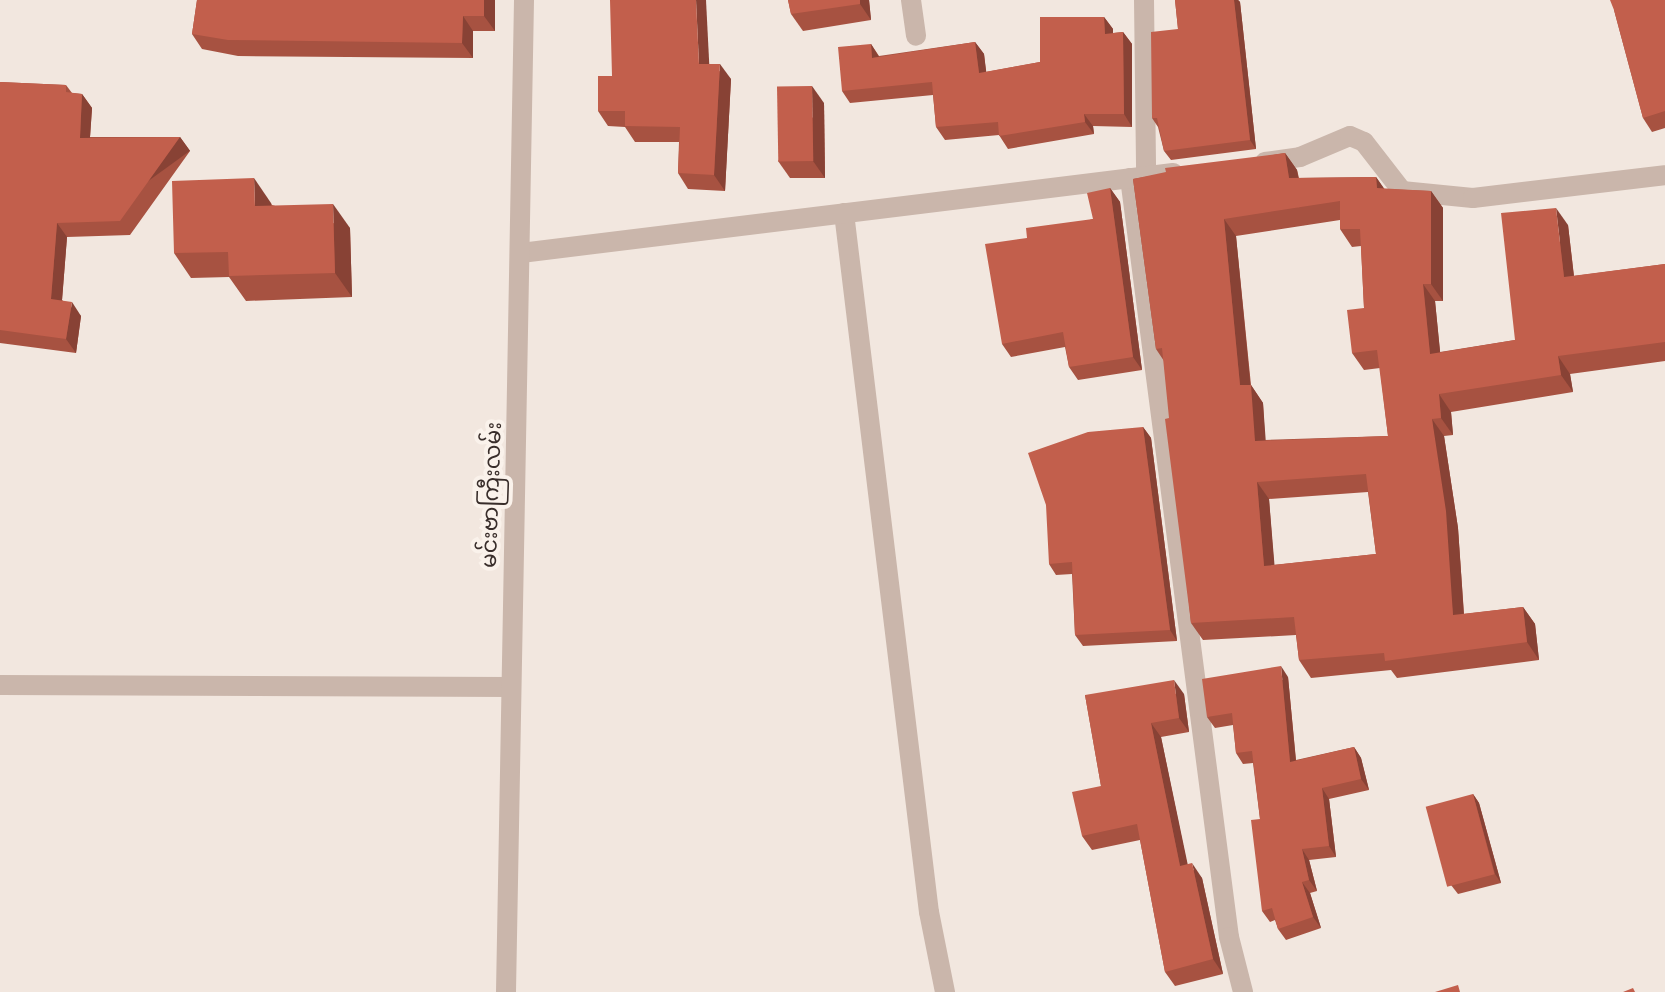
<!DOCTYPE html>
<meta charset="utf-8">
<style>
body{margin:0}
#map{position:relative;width:1665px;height:992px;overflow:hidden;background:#f2e7df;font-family:"Public Sans","Noto Sans Myanmar",sans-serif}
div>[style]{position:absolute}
.street>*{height:20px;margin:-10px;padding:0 10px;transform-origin:10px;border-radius:10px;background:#cab6ab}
.wall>*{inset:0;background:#a75241}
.shaded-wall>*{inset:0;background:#884235;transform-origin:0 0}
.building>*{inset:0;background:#c25f4c;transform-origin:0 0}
span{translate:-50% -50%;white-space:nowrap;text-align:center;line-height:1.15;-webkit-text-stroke:8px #faf2eb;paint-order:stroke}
.street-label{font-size:22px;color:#382d2a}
</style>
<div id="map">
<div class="street">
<div style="left:911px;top:0;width:36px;rotate:82deg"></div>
<div style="left:1144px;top:0;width:176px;rotate:89.3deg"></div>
<div style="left:1265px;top:162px;width:35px;rotate:-8deg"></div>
<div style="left:1300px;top:157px;width:54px;rotate:-22.8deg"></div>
<div style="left:1350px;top:136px;width:15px;rotate:23deg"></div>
<div style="left:1364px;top:142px;width:62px;rotate:52.2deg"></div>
<div style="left:1402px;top:191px;width:71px;rotate:5.6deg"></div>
<div style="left:1473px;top:198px;width:193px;rotate:-6.8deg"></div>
<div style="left:1130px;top:178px;width:765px;rotate:82.57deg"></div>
<div style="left:1229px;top:937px;width:57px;rotate:75.7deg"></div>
<div style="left:844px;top:213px;width:704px;rotate:83.07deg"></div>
<div style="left:929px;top:912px;width:82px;rotate:78.7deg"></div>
<div style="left:521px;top:253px;width:657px;rotate:-7deg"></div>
<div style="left:0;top:685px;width:510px;rotate:0.22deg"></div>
<div style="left:506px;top:992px;width:992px;rotate:-88.96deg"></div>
</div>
<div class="wall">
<div style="clip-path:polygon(197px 0,495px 0,495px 31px,473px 31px,473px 58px,238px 56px,202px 49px,192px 34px)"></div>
<div style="clip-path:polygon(788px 0,869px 0,871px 20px,803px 31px,791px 14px)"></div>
<div style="clip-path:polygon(1175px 0,1238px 0,1240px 2px,1256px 149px,1171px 160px,1164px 151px,1158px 127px,1152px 118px,1178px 29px)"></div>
<div style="clip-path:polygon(1665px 0,1665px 128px,1652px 132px,1643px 118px,1614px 10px)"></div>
<div style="clip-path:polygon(1104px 17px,1113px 29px,1113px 33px,1123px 32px,1132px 44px,1132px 127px,1093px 126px,1094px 134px,1008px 149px,999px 135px,945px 140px,936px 127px,933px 95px,850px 103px,842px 91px,871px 44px,879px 56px,975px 42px,984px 54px,986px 72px,1040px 62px)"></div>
<div style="clip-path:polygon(709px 64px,731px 79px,725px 191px,688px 189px,678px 173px,679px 142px,635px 142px,625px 127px,608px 126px,598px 111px,612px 76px)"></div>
<div style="clip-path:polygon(0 82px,66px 85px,72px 93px,82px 94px,92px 108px,90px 137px,180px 137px,190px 151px,130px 235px,67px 237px,62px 300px,81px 316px,76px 353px,0 343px)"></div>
<div style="clip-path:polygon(824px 103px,825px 178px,790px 178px,778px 161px)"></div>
<div style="clip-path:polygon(evenodd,1285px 153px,1297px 170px,1299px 178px,1376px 177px,1384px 189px,1431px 191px,1443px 208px,1443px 301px,1435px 301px,1440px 352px,1515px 340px,1568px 225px,1574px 276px,1665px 264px,1665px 361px,1570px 374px,1573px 392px,1451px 412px,1453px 435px,1444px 436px,1458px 528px,1464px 614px,1523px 607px,1535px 624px,1539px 660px,1397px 678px,1391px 670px,1311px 678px,1299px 660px,1296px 635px,1203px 640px,1191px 623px,1164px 361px,1156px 349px,1133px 179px,1285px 153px,1340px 220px,1340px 229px,1352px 247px,1361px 246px,1364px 308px,1352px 353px,1364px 370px,1380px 368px,1388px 436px,1265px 440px,1263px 403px,1251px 385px,1236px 236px,1340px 220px,1285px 153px,1368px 492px,1376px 554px,1274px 565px,1269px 499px,1368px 492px)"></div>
<div style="clip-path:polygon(1110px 188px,1120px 202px,1142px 370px,1078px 380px,1069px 367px,1065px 347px,1011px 357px,1002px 344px,1027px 238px,1093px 219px)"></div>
<div style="clip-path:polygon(271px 203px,272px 205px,350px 228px,352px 297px,246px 301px,229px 277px,191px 278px,174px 253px)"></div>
<div style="clip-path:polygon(1143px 427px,1151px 438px,1177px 641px,1083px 646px,1075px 635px,1072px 574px,1056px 575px,1049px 564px)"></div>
<div style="clip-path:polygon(1288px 677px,1296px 760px,1354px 747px,1361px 758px,1369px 790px,1329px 799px,1336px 857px,1309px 860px,1317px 891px,1310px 893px,1321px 928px,1286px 940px,1278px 929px,1275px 920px,1270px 922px,1262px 911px,1260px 819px,1253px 763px,1243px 764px,1236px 753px,1233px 725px,1215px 728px,1207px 717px)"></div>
<div style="clip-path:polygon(1184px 694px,1189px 732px,1161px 737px,1187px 864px,1202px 878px,1223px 974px,1175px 986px,1165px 972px,1140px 840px,1092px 850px,1082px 836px,1101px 786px,1085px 695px)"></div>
<div style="clip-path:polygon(1473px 794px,1479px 803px,1501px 883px,1458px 894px,1451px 885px)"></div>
</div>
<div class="shaded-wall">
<div style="clip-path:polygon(484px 0,495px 0,495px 31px,484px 16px)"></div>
<div style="clip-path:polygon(696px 0,706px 0,710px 79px,699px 64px)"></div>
<div style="clip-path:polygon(860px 0,869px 0,871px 20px,860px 4px)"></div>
<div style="clip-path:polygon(1234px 0,1238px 0,1240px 2px,1256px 149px,1250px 140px)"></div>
<div style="clip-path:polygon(463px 16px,473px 31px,473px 58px,462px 43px)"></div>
<div style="clip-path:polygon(1104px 17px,1113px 29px,1113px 46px,1105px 34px)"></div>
<div style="clip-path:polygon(1123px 32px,1132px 44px,1132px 127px,1124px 114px)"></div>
<div style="clip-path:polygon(975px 42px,984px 54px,988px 86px,979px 73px)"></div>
<div style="clip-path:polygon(871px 44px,879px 57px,872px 58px)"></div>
<div style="clip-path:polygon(720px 64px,731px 79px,725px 191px,714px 175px)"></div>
<div style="clip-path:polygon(812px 86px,824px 103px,825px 178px,813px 161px)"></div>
<div style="clip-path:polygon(82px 94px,92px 108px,89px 152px,80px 138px)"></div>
<div style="clip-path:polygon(1084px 114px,1093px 126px,1094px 134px,1085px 122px)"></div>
<div style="left:180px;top:137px;width:17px;height:103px;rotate:54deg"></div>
<div style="clip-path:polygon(1285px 153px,1297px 170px,1301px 195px,1289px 178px)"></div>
<div style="clip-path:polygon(1376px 177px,1388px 194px,1377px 188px)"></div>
<div style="clip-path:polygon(254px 178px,271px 203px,273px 230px,255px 206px)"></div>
<div style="clip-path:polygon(1110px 188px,1120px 202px,1142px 370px,1133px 357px)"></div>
<div style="clip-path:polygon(1431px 191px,1443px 208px,1443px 301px,1431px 284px)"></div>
<div style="clip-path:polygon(333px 204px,350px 228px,352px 297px,335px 273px)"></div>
<div style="clip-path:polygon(1556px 208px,1568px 225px,1576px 295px,1564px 277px)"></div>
<div style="clip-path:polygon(1224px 219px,1236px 236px,1251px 391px,1251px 385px,1263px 403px,1267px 458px,1255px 441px,1240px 385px)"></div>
<div style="clip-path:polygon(57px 223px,67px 237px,61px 313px,51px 299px)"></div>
<div style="clip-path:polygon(1423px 284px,1435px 301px,1442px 371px,1430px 354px)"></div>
<div style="clip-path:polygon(72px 302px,81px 316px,76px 353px,66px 339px)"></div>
<div style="clip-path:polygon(1558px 356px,1570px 374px,1573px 392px,1561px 375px)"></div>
<div style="clip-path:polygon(1439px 394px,1451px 412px,1453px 435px,1441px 418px)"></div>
<div style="clip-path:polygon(1432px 419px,1444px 436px,1458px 528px,1465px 632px,1453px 615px)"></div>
<div style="clip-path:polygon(1143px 427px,1151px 438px,1177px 641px,1170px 630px)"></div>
<div style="clip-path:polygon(1257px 482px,1269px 499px,1276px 583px,1264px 566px)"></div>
<div style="clip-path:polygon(1523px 607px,1535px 624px,1539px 660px,1527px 642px)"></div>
<div style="clip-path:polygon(1281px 666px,1288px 677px,1297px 773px,1290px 762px)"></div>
<div style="clip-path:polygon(1174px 680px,1184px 694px,1189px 732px,1179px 718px)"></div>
<div style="clip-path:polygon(1151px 723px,1161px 737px,1191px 880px,1180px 866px)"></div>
<div style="clip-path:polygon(1354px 747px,1361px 758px,1369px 790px,1361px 779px)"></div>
<div style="clip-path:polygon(1322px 788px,1329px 799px,1336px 857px,1329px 846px)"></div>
<div style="clip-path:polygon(1473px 794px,1479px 803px,1501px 883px,1495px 874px)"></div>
<div style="clip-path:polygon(1302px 849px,1309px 860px,1317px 891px,1309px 880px)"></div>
<div style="clip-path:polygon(1192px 863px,1202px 878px,1223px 974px,1213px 959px)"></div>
<div style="clip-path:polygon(1302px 882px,1310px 893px,1321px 928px,1313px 917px)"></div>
</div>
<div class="building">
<div style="clip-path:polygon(197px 0,484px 0,484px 16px,463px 16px,462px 43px,228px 40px,192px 34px)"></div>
<div style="clip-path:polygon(610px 0,696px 0,699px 64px,720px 64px,714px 175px,678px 173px,680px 127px,625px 126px,625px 111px,598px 111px,598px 76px,612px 76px)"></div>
<div style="clip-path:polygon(788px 0,860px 0,860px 4px,791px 14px)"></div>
<div style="clip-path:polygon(1175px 0,1234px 0,1250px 140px,1164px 151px,1157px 118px,1152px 118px,1151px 32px,1178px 29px)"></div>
<div style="clip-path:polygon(1610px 0,1665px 0,1665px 111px,1643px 118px,1614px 10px)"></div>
<div style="clip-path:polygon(1040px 17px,1104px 17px,1105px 34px,1123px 32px,1124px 114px,1084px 114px,1085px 122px,999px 136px,998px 122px,936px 127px,932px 82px,842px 91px,838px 47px,871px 44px,872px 58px,975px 42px,979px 73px,1040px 62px)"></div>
<div style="clip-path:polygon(0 82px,66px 85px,66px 92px,82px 94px,80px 138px,180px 137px,120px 221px,57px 223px,51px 299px,72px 302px,66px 339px,0 330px)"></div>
<div style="left:812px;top:86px;width:75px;height:35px;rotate:89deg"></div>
<div style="clip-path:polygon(evenodd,1285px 153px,1289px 178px,1376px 177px,1377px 188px,1431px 191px,1431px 284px,1423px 284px,1430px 354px,1515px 340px,1501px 213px,1556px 208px,1564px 277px,1665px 264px,1665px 342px,1558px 356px,1561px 375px,1439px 394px,1441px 418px,1432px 419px,1446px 511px,1453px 615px,1523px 607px,1527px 642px,1385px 661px,1384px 653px,1299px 660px,1294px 617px,1191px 623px,1165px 419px,1169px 418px,1162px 348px,1156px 349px,1133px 179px,1166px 172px,1165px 168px,1285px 153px,1340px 201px,1340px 229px,1360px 229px,1364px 308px,1347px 310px,1352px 353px,1377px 350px,1388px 436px,1255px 441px,1251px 385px,1240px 385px,1224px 219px,1340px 201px,1285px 153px,1366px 474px,1376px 554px,1264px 566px,1257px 482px,1366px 474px)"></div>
<div style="clip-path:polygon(254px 178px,255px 206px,333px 204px,335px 273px,229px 276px,228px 252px,174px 253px,172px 181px)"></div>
<div style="clip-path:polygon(1110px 188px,1133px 357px,1069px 367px,1063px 332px,1002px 344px,985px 244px,1027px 238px,1026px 228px,1093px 219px,1087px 193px)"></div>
<div style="clip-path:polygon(1143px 427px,1170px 630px,1075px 635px,1072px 562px,1049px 564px,1046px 505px,1028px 453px,1088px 432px)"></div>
<div style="clip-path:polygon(1281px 666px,1290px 762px,1354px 747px,1361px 779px,1322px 788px,1329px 846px,1302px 849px,1309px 880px,1302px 882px,1313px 917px,1278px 929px,1272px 908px,1262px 911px,1251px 820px,1260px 819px,1252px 751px,1236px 753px,1232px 713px,1207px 717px,1202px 679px)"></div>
<div style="clip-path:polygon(1174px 680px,1179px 718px,1151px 723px,1180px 866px,1192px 863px,1213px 959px,1165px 972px,1137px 824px,1082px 836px,1072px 792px,1101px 786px,1085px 695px)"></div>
<div style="left:1473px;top:794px;width:83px;height:49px;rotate:75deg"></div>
<div style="clip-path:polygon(1458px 985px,1460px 992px,1435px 992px)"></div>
<div style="clip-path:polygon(1633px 988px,1635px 992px,1623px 992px)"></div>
</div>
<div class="street-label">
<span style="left:491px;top:495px;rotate:-88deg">မင်းဗာကြီးလမ်း</span>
</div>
</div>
